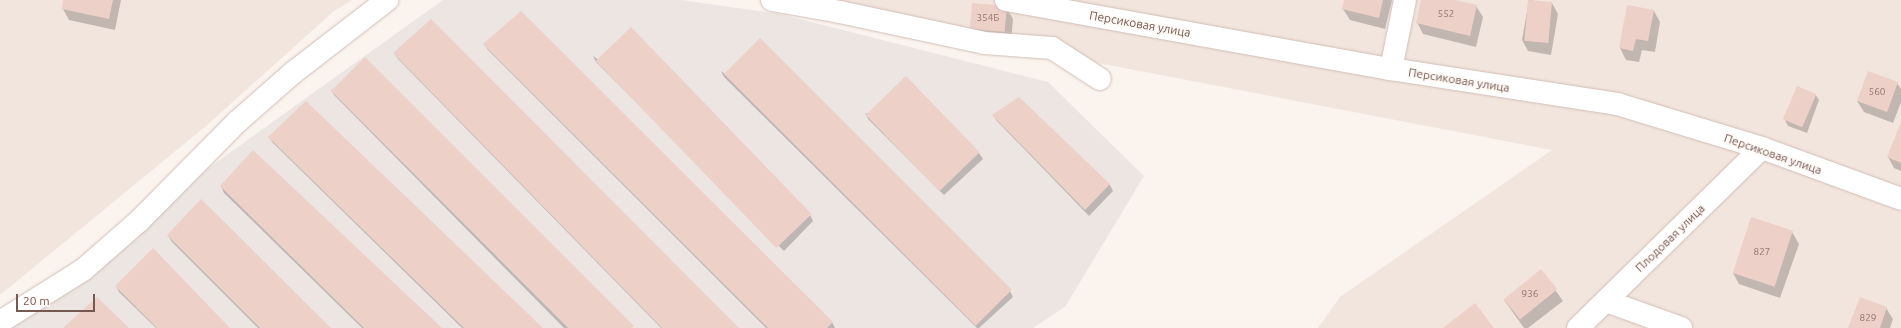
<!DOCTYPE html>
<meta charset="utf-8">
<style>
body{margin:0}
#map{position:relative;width:1901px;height:328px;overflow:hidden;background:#fbf3ee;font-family:Ubuntu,sans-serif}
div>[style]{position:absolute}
.residential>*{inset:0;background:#f2e5dd}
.industrial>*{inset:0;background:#ece5e2}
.shadow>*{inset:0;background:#0003}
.building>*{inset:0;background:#edd0c8;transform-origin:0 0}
.roads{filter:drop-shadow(0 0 1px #cfbdb6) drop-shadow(0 0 1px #cfbdb6)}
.street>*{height:22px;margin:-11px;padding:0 11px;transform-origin:11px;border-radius:11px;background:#fff}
span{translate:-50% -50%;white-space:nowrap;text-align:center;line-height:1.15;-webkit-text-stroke:3px #fef8f4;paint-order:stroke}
.number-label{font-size:10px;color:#937670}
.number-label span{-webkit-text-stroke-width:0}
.street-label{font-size:12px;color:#755852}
.scale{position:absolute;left:16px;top:294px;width:79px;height:18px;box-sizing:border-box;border:2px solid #755852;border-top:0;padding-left:5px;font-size:12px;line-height:14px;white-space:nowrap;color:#755852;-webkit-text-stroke:3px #fef8f4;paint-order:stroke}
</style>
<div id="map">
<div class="residential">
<div style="clip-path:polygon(0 0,352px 0,334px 11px,206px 126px,0 295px)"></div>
<div style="clip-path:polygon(769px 0,1901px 0,1901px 328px,1318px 328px,1340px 297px,1552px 150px)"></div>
</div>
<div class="industrial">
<div style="clip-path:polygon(443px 0,681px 0,780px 14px,1048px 82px,1144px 176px,1065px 307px,1033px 328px,0 328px,214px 164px)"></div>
</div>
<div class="shadow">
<div style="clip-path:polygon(64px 0,121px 0,115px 30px,69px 20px,63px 9px)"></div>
<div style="clip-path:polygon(1345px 0,1392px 0,1385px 29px,1350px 20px,1343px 9px)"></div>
<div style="clip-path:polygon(1422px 0,1451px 0,1476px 6px,1483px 17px,1476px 47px,1423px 34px,1417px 22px)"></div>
<div style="clip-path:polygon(1529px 0,1552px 3px,1558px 14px,1551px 55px,1528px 51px,1522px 40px)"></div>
<div style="clip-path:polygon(1628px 6px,1654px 11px,1660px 22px,1655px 52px,1642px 50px,1639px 62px,1626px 60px,1620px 48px)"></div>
<div style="clip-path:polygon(1006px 7px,1013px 19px,1011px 43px,977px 40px,971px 29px)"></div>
<div style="clip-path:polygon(484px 44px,832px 322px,835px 328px,766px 328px,488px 50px)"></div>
<div style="clip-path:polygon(394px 53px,738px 328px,661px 328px,398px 59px)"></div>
<div style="clip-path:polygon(593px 56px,810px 215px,813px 221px,784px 251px,596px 62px)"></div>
<div style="clip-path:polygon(721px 71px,1010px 291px,1013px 297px,979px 328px,977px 328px,724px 77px)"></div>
<div style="clip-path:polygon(1897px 83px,1901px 89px,1901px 102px,1893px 123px,1864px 112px,1857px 101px)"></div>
<div style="clip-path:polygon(331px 89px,631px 328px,564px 328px,334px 95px)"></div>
<div style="clip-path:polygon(1815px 94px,1819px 100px,1807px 133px,1788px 126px,1785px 120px)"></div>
<div style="clip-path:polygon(1019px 98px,1110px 185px,1113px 191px,1089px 216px,997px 121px,993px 115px)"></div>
<div style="clip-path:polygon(865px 113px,979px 153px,983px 159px,944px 195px,868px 119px)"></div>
<div style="clip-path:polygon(1901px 124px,1901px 171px,1894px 168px,1888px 157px)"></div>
<div style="clip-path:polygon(269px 137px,542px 328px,462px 328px,273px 143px)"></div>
<div style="clip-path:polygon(221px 186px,441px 328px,362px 328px,224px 193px)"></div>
<div style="clip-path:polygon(1792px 232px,1799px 244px,1780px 298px,1739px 284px,1733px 273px)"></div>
<div style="clip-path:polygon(168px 236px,330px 328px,258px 328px,172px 242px)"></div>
<div style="clip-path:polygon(1541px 270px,1563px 301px,1528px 328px,1524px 328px,1504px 300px)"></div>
<div style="clip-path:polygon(116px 286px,229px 328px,156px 328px,119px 292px)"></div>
<div style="clip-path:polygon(1886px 308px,1893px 319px,1890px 328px,1849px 328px)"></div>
</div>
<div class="building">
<div style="clip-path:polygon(63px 0,113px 0,109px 19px,62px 9px)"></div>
<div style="clip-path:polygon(1344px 0,1383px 0,1379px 18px,1342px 9px)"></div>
<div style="clip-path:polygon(1421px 0,1455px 0,1477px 5px,1470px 36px,1416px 23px)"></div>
<div style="left:1528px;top:0;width:24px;height:41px;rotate:5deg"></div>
<div style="left:972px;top:3px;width:35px;height:26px;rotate:5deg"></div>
<div style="clip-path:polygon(1627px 5px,1654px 10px,1648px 41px,1636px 39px,1633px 51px,1619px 48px)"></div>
<div style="clip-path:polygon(521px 11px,833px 322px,827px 328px,768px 328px,483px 44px)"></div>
<div style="clip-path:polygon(431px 19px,739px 328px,662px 328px,393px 53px)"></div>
<div style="left:631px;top:27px;width:260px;height:49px;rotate:46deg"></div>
<div style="left:760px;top:38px;width:356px;height:51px;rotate:45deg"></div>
<div style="left:365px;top:57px;width:380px;height:48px;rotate:45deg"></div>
<div style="left:1868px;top:71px;width:32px;height:32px;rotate:20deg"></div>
<div style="left:906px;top:76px;width:106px;height:56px;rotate:46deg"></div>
<div style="left:1797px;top:86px;width:21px;height:36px;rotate:23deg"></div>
<div style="clip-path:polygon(1019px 97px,1110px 184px,1085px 210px,992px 115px)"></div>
<div style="clip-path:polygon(306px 101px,543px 328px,464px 328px,268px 137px)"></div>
<div style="clip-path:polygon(1901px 122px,1901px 163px,1887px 157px)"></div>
<div style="clip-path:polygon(253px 150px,442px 328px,364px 328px,220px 186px)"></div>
<div style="clip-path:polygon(201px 199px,331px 328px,260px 328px,167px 235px)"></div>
<div style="left:1751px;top:217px;width:44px;height:59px;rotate:18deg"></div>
<div style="clip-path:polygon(153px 248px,230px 328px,157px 328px,115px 286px)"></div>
<div style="left:1541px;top:269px;width:26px;height:48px;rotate:51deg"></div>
<div style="clip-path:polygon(97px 297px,129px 328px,63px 328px)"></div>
<div style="clip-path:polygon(1860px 297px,1887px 307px,1880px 328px,1848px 328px)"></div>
<div style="clip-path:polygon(1475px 303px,1494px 328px,1443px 328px)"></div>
</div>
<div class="roads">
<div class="street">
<div style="left:772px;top:0;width:69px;rotate:10deg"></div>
<div style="left:840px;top:12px;width:147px;rotate:12.1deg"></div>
<div style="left:984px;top:43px;width:68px;rotate:4.2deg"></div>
<div style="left:1052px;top:48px;width:57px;rotate:32.9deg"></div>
<div style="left:1006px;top:0;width:391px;rotate:10.2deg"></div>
<div style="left:1391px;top:69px;width:229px;rotate:8.8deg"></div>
<div style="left:1617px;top:104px;width:152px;rotate:16.9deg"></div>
<div style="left:1762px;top:148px;width:148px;rotate:20.1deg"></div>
<div style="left:1391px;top:69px;width:70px;rotate:-78.5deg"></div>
<div style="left:1606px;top:301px;width:80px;rotate:19.8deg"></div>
<div style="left:0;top:322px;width:98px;rotate:-32.1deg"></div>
<div style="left:83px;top:270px;width:74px;rotate:-41.2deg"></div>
<div style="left:139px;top:221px;width:139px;rotate:-45.3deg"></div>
<div style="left:237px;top:122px;width:76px;rotate:-41.3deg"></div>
<div style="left:294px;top:72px;width:118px;rotate:-37.7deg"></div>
<div style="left:1578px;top:328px;width:257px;rotate:-44.4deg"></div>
</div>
</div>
<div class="number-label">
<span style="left:1446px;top:14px">552</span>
<span style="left:988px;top:18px">354Б</span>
<span style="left:1877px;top:92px">560</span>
<span style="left:1762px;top:252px">827</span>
<span style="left:1530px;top:294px">936</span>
<span style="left:1868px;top:318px">829</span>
</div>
<div class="street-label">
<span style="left:1140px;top:24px;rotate:10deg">Персиковая улица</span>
<span style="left:1459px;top:80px;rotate:9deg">Персиковая улица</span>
<span style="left:1773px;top:154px;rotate:19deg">Персиковая улица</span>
<span style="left:1670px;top:238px;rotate:-44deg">Плодовая улица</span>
</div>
<div class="scale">20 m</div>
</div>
